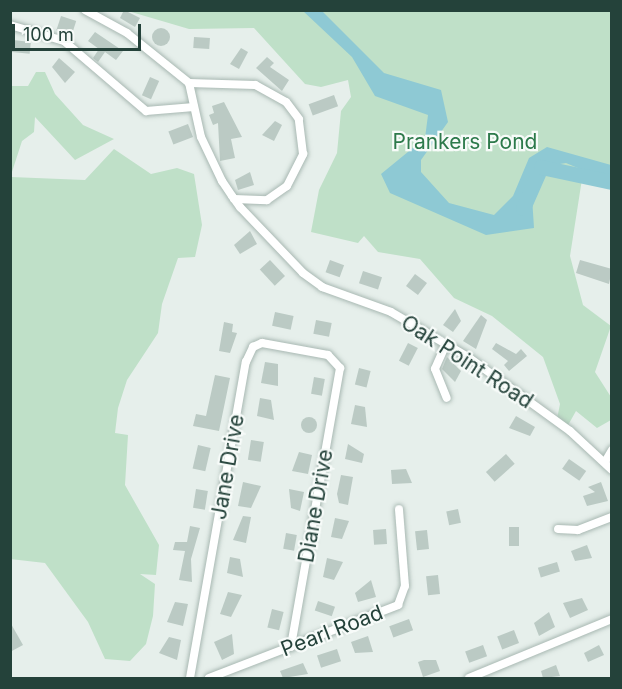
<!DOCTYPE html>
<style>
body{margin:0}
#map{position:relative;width:622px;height:689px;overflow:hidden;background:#e6efeb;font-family:Inter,sans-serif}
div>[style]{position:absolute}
.green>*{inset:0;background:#bfe0c8}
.water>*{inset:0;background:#8ec9d4}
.river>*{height:15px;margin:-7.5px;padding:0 7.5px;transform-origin:7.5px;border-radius:7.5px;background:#8ec9d4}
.building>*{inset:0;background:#bbcac4;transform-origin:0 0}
.round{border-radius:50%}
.roads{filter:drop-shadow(0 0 2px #a8b8b2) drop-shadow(0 0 2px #a8b8b2)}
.street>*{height:8px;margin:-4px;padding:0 4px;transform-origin:4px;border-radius:4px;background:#fff}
span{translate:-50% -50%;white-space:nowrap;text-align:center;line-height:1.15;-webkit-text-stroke:4.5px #f7fbf9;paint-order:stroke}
.park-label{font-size:21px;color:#2d7a4b}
.street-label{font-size:21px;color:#24423a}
.frame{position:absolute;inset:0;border:12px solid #24423a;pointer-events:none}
.scale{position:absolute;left:12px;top:24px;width:129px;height:27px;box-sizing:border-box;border:3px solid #24423a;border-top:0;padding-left:8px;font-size:18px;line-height:21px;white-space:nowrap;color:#24423a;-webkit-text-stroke:4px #f7fbf9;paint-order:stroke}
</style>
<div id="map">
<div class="green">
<div style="clip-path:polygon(128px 11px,611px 11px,611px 182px,592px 173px,582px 179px,570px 256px,583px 305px,611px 326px,595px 372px,611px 397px,611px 420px,597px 428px,576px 411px,567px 427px,557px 419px,560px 404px,543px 357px,492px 316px,454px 298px,420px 259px,378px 252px,364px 236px,358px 243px,311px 232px,319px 190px,337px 153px,341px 111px,351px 97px,348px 80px,321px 87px,305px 84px,254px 28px,189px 29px)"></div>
<div style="clip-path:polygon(36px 72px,45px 72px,55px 94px,83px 125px,114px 139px,75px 160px,35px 117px,34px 132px,22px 141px,11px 175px,11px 86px,28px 86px)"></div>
<div style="clip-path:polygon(114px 149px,151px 174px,177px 168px,194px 174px,202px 225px,195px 257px,178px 258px,162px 304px,158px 333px,127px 380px,118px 408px,115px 433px,128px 435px,125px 485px,159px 545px,156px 575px,140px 574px,155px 584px,153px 616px,146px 644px,130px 661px,105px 659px,88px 622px,45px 563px,10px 559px,11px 177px,85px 180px)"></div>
</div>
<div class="water">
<div style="clip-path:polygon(303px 11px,322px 11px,384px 73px,441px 90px,448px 122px,421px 160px,421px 172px,449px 203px,494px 215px,513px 196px,529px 158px,547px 147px,611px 165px,611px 182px,566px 163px,541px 167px,531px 181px,534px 228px,486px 235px,390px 193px,381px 174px,425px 138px,428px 115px,375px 96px,352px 57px)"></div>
</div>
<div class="river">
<div style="left:523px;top:208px;width:45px;rotate:-66.3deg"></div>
<div style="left:541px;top:167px;width:73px;rotate:11.9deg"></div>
</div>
<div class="building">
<div style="clip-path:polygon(124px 10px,140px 18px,135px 27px,120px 18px)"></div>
<div style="left:61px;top:16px;width:16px;height:15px;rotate:18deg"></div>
<div class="round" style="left:152px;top:28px;width:18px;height:18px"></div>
<div style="clip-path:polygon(95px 32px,123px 51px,116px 60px,105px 52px,98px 62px,93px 58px,99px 49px,88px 41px)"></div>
<div style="left:194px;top:37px;width:16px;height:11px;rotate:4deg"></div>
<div style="left:13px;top:40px;width:18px;height:12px;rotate:6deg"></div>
<div style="clip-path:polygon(241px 48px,248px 52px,239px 69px,230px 64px)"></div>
<div style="clip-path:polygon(267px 57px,274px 63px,270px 67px,289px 80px,282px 91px,256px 68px)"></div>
<div style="clip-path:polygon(59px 58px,75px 72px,65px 83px,52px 67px)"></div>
<div style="left:150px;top:77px;width:10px;height:20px;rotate:24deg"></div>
<div style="left:334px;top:95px;width:12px;height:27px;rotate:70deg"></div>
<div style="clip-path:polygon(224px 102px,242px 137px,231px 139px,235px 158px,220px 161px,218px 123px,213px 125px,209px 115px,214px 113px,212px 106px)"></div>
<div style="clip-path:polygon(275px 121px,282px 125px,274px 141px,262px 135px)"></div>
<div style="left:188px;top:124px;width:14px;height:21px;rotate:69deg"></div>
<div style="clip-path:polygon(250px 172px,254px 185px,238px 190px,235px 180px)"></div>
<div style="clip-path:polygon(250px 231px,257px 244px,240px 254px,234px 245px)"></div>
<div style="left:270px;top:260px;width:22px;height:14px;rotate:47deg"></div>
<div style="left:330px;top:260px;width:15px;height:13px;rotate:20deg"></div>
<div style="clip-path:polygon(580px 260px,612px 269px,609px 284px,576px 273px)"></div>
<div style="left:363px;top:271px;width:20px;height:13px;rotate:18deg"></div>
<div style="left:415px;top:274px;width:15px;height:15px;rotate:37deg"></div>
<div style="clip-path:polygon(455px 309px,461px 321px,453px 332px,443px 325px)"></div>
<div style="left:275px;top:312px;width:19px;height:14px;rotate:12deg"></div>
<div style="clip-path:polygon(481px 315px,487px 320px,476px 349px,463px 341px)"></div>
<div style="left:316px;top:320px;width:16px;height:14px;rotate:11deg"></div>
<div style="clip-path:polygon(224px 322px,233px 324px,232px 332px,237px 333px,230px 353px,219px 351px)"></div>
<div style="left:408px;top:343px;width:11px;height:20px;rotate:27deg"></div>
<div style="clip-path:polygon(496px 343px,516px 354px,521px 349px,527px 356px,509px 371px,504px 365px,508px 361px,492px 349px)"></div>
<div style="clip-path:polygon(447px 357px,461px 371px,455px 382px,442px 369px)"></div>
<div style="clip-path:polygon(265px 362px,278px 364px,278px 386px,261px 383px)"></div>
<div style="left:359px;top:368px;width:12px;height:17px;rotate:14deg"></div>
<div style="clip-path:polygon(215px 375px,230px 378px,219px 431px,193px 426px,196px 414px,206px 416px)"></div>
<div style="left:314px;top:377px;width:11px;height:17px;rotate:10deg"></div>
<div style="clip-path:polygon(260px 398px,271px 400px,274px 420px,257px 416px)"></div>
<div style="clip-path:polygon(355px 405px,365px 407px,367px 427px,351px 424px)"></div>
<div style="clip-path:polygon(516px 416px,535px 427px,530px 436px,509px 428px)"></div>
<div class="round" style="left:301px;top:417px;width:16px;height:16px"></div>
<div style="left:251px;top:440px;width:13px;height:20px;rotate:9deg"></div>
<div style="clip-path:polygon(348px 444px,364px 454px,362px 463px,345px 459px)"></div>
<div style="left:198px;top:445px;width:13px;height:24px;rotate:13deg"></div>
<div style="clip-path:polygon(299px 452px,312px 455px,308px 474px,292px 471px)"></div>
<div style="left:506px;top:454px;width:13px;height:27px;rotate:48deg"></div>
<div style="left:569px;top:459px;width:21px;height:12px;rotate:35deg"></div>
<div style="clip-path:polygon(406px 469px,412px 483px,392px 484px,391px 470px)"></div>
<div style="clip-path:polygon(341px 475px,353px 477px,348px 505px,339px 503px,337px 494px)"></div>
<div style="clip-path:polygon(243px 482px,261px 486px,251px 508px,238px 506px)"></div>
<div style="clip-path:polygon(601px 482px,608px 501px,587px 506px,583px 496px,595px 492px,588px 487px)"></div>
<div style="left:196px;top:489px;width:12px;height:19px;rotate:9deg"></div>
<div style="clip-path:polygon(289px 489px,304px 492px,300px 511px,291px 508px)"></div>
<div style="left:458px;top:509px;width:14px;height:12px;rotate:78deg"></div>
<div style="clip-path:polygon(243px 516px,251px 517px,246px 543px,233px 540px)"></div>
<div style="clip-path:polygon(335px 518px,349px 521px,342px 539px,331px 537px)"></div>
<div style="clip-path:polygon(190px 526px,200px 528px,191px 559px,192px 582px,179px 580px,185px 551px,173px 550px,175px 542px,187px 542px)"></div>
<div style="left:509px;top:527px;width:10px;height:19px"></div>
<div style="left:386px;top:529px;width:15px;height:13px;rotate:86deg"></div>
<div style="left:427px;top:530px;width:19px;height:12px;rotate:84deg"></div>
<div style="left:286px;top:533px;width:11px;height:16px;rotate:10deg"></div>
<div style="clip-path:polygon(587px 545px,592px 558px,575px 561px,571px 551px)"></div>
<div style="clip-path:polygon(230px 557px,240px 559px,243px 577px,227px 573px)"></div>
<div style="clip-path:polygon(327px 558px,343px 562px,334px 580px,323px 577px)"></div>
<div style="left:557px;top:562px;width:10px;height:20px;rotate:73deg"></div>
<div style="left:438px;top:575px;width:19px;height:12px;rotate:84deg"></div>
<div style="clip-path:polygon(371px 580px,376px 597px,358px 602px,355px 593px)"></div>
<div style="clip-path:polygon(228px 592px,242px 595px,231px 617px,220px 614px)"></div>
<div style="clip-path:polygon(582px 598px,588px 610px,570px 618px,563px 603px)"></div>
<div style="left:318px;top:601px;width:18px;height:10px;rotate:19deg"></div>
<div style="clip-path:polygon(175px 602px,188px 604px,183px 626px,167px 622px)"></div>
<div style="left:272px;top:609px;width:12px;height:19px;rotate:14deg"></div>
<div style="clip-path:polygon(549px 612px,555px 627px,539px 636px,534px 623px)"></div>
<div style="left:409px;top:619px;width:12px;height:21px;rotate:70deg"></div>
<div style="clip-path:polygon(10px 622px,23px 645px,10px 652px)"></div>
<div style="left:514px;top:630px;width:14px;height:18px;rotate:69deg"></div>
<div style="clip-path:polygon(232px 634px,234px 654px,222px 660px,214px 642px)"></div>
<div style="clip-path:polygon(368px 636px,373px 652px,355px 653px,351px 642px)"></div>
<div style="clip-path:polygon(169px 637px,181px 640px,177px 660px,159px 653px)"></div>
<div style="left:483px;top:645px;width:12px;height:19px;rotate:70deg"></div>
<div style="clip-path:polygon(599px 645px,604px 655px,588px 662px,584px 653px)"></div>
<div style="left:337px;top:649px;width:13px;height:21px;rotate:72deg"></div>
<div style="clip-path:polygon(424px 660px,436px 660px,440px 671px,423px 677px,418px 662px)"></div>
<div style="clip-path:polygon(303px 663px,308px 674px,283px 678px,280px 671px)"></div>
<div style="clip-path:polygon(556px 665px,560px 676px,543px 678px,541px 671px)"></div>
</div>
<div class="roads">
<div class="street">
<div style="left:85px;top:10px;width:48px;rotate:28.7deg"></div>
<div style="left:127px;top:33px;width:80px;rotate:38.9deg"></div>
<div style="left:10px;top:25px;width:56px;rotate:16.5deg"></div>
<div style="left:64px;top:41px;width:108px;rotate:40.5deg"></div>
<div style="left:146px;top:111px;width:48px;rotate:-4.8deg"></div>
<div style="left:234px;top:199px;width:33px;rotate:2deg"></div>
<div style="left:267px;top:200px;width:24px;rotate:-35deg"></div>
<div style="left:287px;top:186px;width:36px;rotate:-63deg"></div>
<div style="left:303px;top:154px;width:35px;rotate:-97deg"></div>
<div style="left:299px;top:119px;width:21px;rotate:-127deg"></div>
<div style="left:286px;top:102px;width:35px;rotate:-151deg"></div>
<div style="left:255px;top:85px;width:66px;rotate:-178.3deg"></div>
<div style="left:189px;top:83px;width:55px;rotate:77.5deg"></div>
<div style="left:201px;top:137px;width:49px;rotate:64.5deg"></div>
<div style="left:222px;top:181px;width:18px;rotate:56deg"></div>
<div style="left:232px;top:196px;width:14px;rotate:54deg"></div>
<div style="left:240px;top:207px;width:91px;rotate:46.3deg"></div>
<div style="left:303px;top:273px;width:24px;rotate:36deg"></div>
<div style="left:322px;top:287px;width:73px;rotate:19.9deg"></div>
<div style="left:391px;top:312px;width:89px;rotate:30.3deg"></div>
<div style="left:468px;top:357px;width:126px;rotate:36deg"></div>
<div style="left:570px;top:431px;width:57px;rotate:42.9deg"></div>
<div style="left:446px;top:344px;width:27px;rotate:114deg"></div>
<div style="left:435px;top:369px;width:31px;rotate:68deg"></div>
<div style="left:605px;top:462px;width:14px;rotate:-60deg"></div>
<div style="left:558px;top:529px;width:20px;rotate:3deg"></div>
<div style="left:578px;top:530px;width:36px;rotate:-21deg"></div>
<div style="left:190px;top:678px;width:321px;rotate:-80deg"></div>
<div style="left:246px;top:362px;width:17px;rotate:-65deg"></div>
<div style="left:253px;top:347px;width:10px;rotate:-24deg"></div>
<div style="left:262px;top:343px;width:67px;rotate:10.3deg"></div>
<div style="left:328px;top:355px;width:18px;rotate:47deg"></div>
<div style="left:340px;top:368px;width:283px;rotate:100deg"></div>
<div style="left:209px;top:678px;width:203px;rotate:-21.1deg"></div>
<div style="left:398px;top:605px;width:20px;rotate:-70deg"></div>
<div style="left:405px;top:586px;width:77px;rotate:-94.5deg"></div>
<div style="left:469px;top:678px;width:155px;rotate:-22.4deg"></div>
</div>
</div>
<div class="park-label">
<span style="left:465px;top:142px">Prankers Pond</span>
</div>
<div class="street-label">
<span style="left:467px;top:362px;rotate:33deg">Oak Point Road</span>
<span style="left:228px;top:467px;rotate:-80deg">Jane Drive</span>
<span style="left:316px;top:506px;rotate:-80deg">Diane Drive</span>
<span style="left:332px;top:631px;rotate:-21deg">Pearl Road</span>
</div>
<div class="frame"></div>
<div class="scale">100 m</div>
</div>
